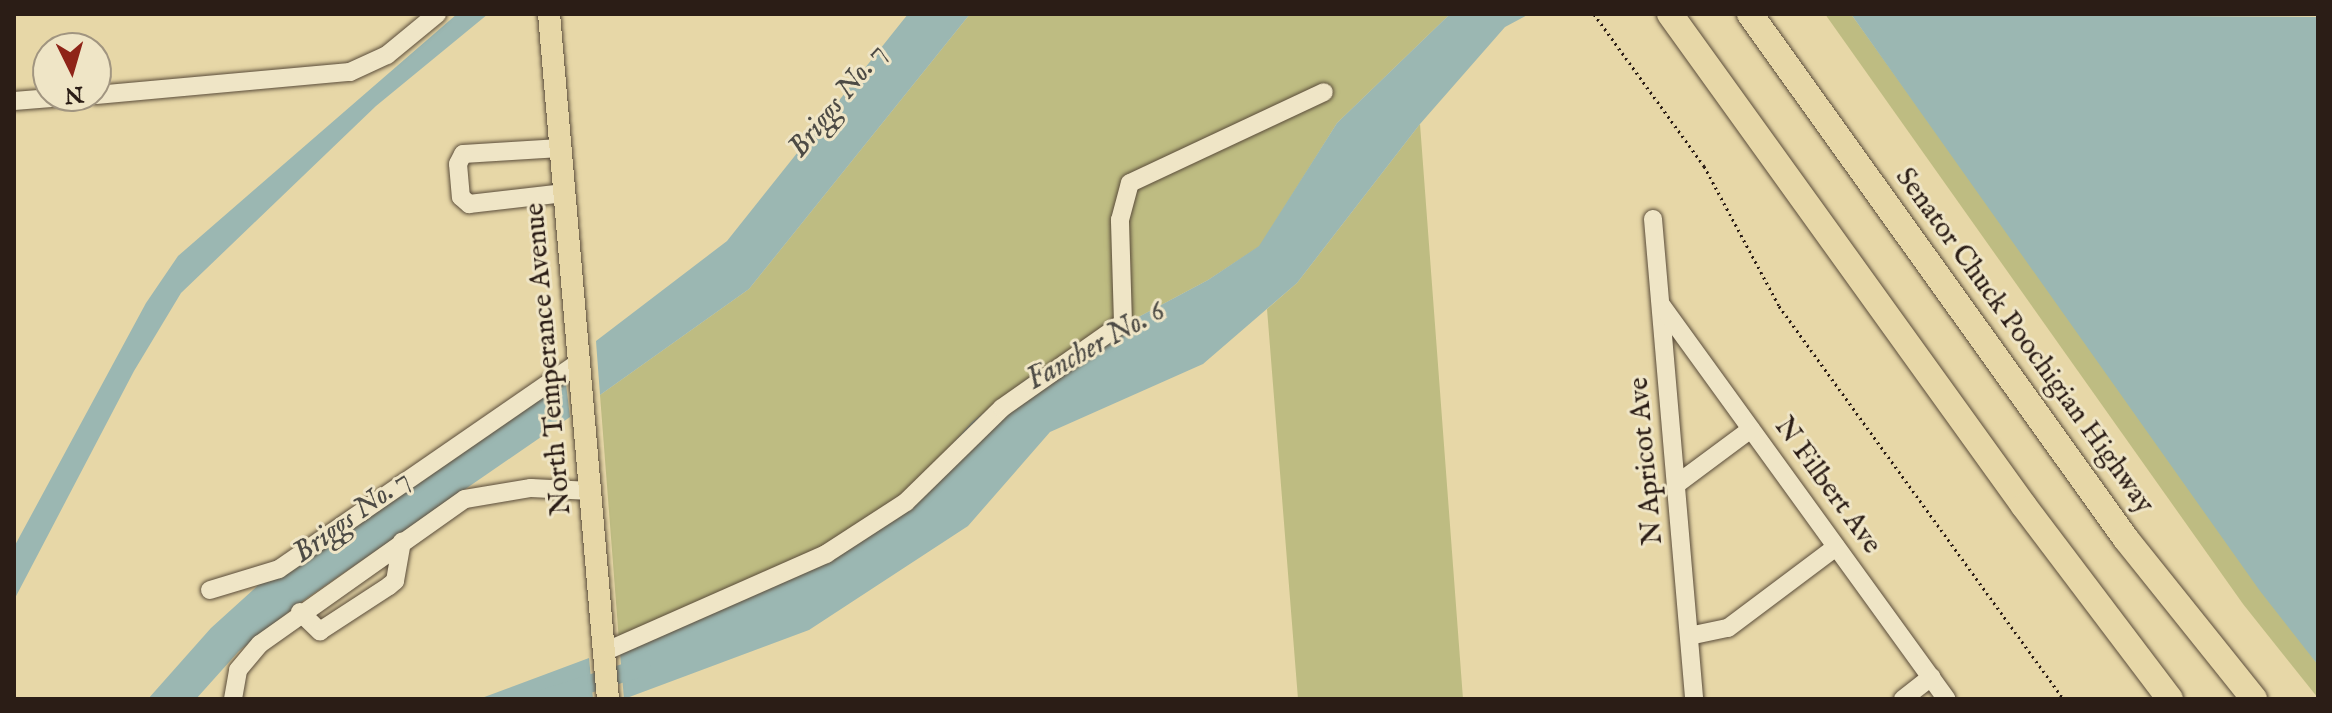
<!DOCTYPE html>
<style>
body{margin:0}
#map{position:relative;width:2332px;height:713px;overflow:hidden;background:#e7d7a7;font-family:"IM FELL English",serif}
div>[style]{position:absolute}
.green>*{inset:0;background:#bebc82}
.water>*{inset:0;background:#9bb7b2}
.canal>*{height:18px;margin:-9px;padding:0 9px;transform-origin:9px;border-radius:9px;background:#9bb7b2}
.path>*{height:3px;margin-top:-1.5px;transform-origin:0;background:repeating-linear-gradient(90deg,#2b1d16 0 2px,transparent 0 6px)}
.roads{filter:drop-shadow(0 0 2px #5a4c3a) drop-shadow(0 0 2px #5a4c3a)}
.minor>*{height:18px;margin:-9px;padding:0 9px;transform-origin:9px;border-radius:9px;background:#efe5c6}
.major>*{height:22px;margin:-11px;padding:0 11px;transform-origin:11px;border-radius:11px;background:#e7d7a7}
.highway>*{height:26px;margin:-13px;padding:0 13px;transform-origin:13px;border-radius:13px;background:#e7d7a7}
span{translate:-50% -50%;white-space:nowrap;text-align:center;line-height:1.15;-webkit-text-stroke:6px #efe5c6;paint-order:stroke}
.street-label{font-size:28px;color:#2b1d16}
.water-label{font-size:30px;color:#4d4b45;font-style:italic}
.frame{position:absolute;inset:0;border:16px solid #2b1d16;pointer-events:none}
.north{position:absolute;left:32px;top:32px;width:80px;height:80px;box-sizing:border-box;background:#efe5c6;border:2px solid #a19580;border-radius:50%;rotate:175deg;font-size:22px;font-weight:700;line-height:32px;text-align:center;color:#2b1d16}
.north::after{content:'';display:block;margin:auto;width:28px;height:36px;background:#8f2418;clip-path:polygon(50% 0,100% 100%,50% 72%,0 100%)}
</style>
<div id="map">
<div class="green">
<div style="clip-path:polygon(970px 14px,1450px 14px,1337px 123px,1260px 246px,1208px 280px,1037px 371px,904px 498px,822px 552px,619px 641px,600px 395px,749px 289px)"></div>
<div style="clip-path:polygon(1825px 14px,1851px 14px,2318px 665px,2318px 698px,2243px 604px)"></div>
<div style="clip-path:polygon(1420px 124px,1463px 699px,1298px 699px,1267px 309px,1297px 283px)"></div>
</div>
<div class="water">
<div style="clip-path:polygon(457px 14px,488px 14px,376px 106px,181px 293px,134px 371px,14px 600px,14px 547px,146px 303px,178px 256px)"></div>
<div style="clip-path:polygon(908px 14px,970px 14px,749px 289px,600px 395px,596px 341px,727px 241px)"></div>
<div style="clip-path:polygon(1450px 14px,1529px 14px,1505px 27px,1420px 124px,1297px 283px,1203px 364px,1050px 432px,968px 526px,809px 630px,624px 699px,619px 641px,822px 552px,904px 498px,972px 422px,1037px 371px,1208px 280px,1259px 246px,1337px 123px)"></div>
<div style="clip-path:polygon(1851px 14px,2318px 17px,2318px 665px,2260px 591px)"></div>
<div style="clip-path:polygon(564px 367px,570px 417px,300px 603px,239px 651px,196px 699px,148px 699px,211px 628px,265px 579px)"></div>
<div style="clip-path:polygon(589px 658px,593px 699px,479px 699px)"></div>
</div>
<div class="canal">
<div style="left:542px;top:699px;width:105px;rotate:-17.7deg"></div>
</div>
<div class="path">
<div style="left:1594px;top:14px;width:188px;rotate:54.1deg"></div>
<div style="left:1704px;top:166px;width:159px;rotate:61.8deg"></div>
<div style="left:1779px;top:306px;width:485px;rotate:54.1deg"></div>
</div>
<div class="roads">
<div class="minor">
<div style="left:96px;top:95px;width:255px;rotate:-5.2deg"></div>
<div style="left:350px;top:72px;width:41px;rotate:-24.7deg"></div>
<div style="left:387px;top:55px;width:65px;rotate:-39.4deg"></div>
<div style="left:14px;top:101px;width:62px;rotate:-4.6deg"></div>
<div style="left:560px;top:148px;width:97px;rotate:176.5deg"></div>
<div style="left:463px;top:154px;width:11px;rotate:117deg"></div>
<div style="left:458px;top:164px;width:33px;rotate:85deg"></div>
<div style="left:461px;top:197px;width:11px;rotate:41deg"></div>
<div style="left:469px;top:204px;width:96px;rotate:-6.6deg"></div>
<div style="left:1653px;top:219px;width:482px;rotate:85.1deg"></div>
<div style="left:1662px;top:306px;width:485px;rotate:54.1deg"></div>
<div style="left:1677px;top:484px;width:92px;rotate:-36.6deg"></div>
<div style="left:210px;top:590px;width:72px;rotate:-16.9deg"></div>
<div style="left:279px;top:569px;width:366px;rotate:-34.6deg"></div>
<div style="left:300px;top:612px;width:28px;rotate:44deg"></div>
<div style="left:320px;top:631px;width:82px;rotate:-33.1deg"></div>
<div style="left:389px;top:586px;width:8px;rotate:-40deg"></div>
<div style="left:395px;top:581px;width:40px;rotate:-80deg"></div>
<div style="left:1689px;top:636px;width:40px;rotate:-12deg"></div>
<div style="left:1728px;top:628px;width:135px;rotate:-36.9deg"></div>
<div style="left:604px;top:652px;width:243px;rotate:-23.8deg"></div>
<div style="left:826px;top:554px;width:95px;rotate:-33deg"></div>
<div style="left:906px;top:502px;width:134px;rotate:-44.4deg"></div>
<div style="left:1002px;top:408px;width:148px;rotate:-35.1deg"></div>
<div style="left:1123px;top:323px;width:103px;rotate:-91.7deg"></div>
<div style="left:1120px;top:220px;width:38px;rotate:-75deg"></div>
<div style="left:1130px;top:183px;width:214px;rotate:-25.1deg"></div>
<div style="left:233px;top:699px;width:29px;rotate:-80deg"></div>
<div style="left:238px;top:670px;width:34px;rotate:-50deg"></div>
<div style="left:260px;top:644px;width:251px;rotate:-35.3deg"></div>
<div style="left:465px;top:499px;width:67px;rotate:-9.5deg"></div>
<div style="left:531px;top:488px;width:60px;rotate:2.9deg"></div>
<div style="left:1903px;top:699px;width:36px;rotate:-38deg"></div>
</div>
<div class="major">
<div style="left:549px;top:14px;width:688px;rotate:85.08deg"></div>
</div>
<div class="highway">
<div style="left:1670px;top:14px;width:606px;rotate:54.26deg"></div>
<div style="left:2024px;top:506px;width:242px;rotate:52.9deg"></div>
<div style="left:1750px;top:14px;width:646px;rotate:54.39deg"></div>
<div style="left:2126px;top:539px;width:205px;rotate:51.3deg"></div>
</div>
</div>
<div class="street-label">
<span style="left:2024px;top:341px;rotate:54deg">Senator Chuck Poochigian Highway</span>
<span style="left:549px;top:359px;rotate:-95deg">North Temperance Avenue</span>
<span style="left:1647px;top:461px;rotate:-95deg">N Apricot Ave</span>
<span style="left:1827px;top:486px;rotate:54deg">N Filbert Ave</span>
</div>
<div class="water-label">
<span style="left:838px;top:101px;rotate:-51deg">Briggs No. 7</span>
<span style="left:1096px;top:346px;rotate:-29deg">Fancher No. 6</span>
<span style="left:352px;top:517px;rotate:-36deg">Briggs No. 7</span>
</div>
<div class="frame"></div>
<div class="north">N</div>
</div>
